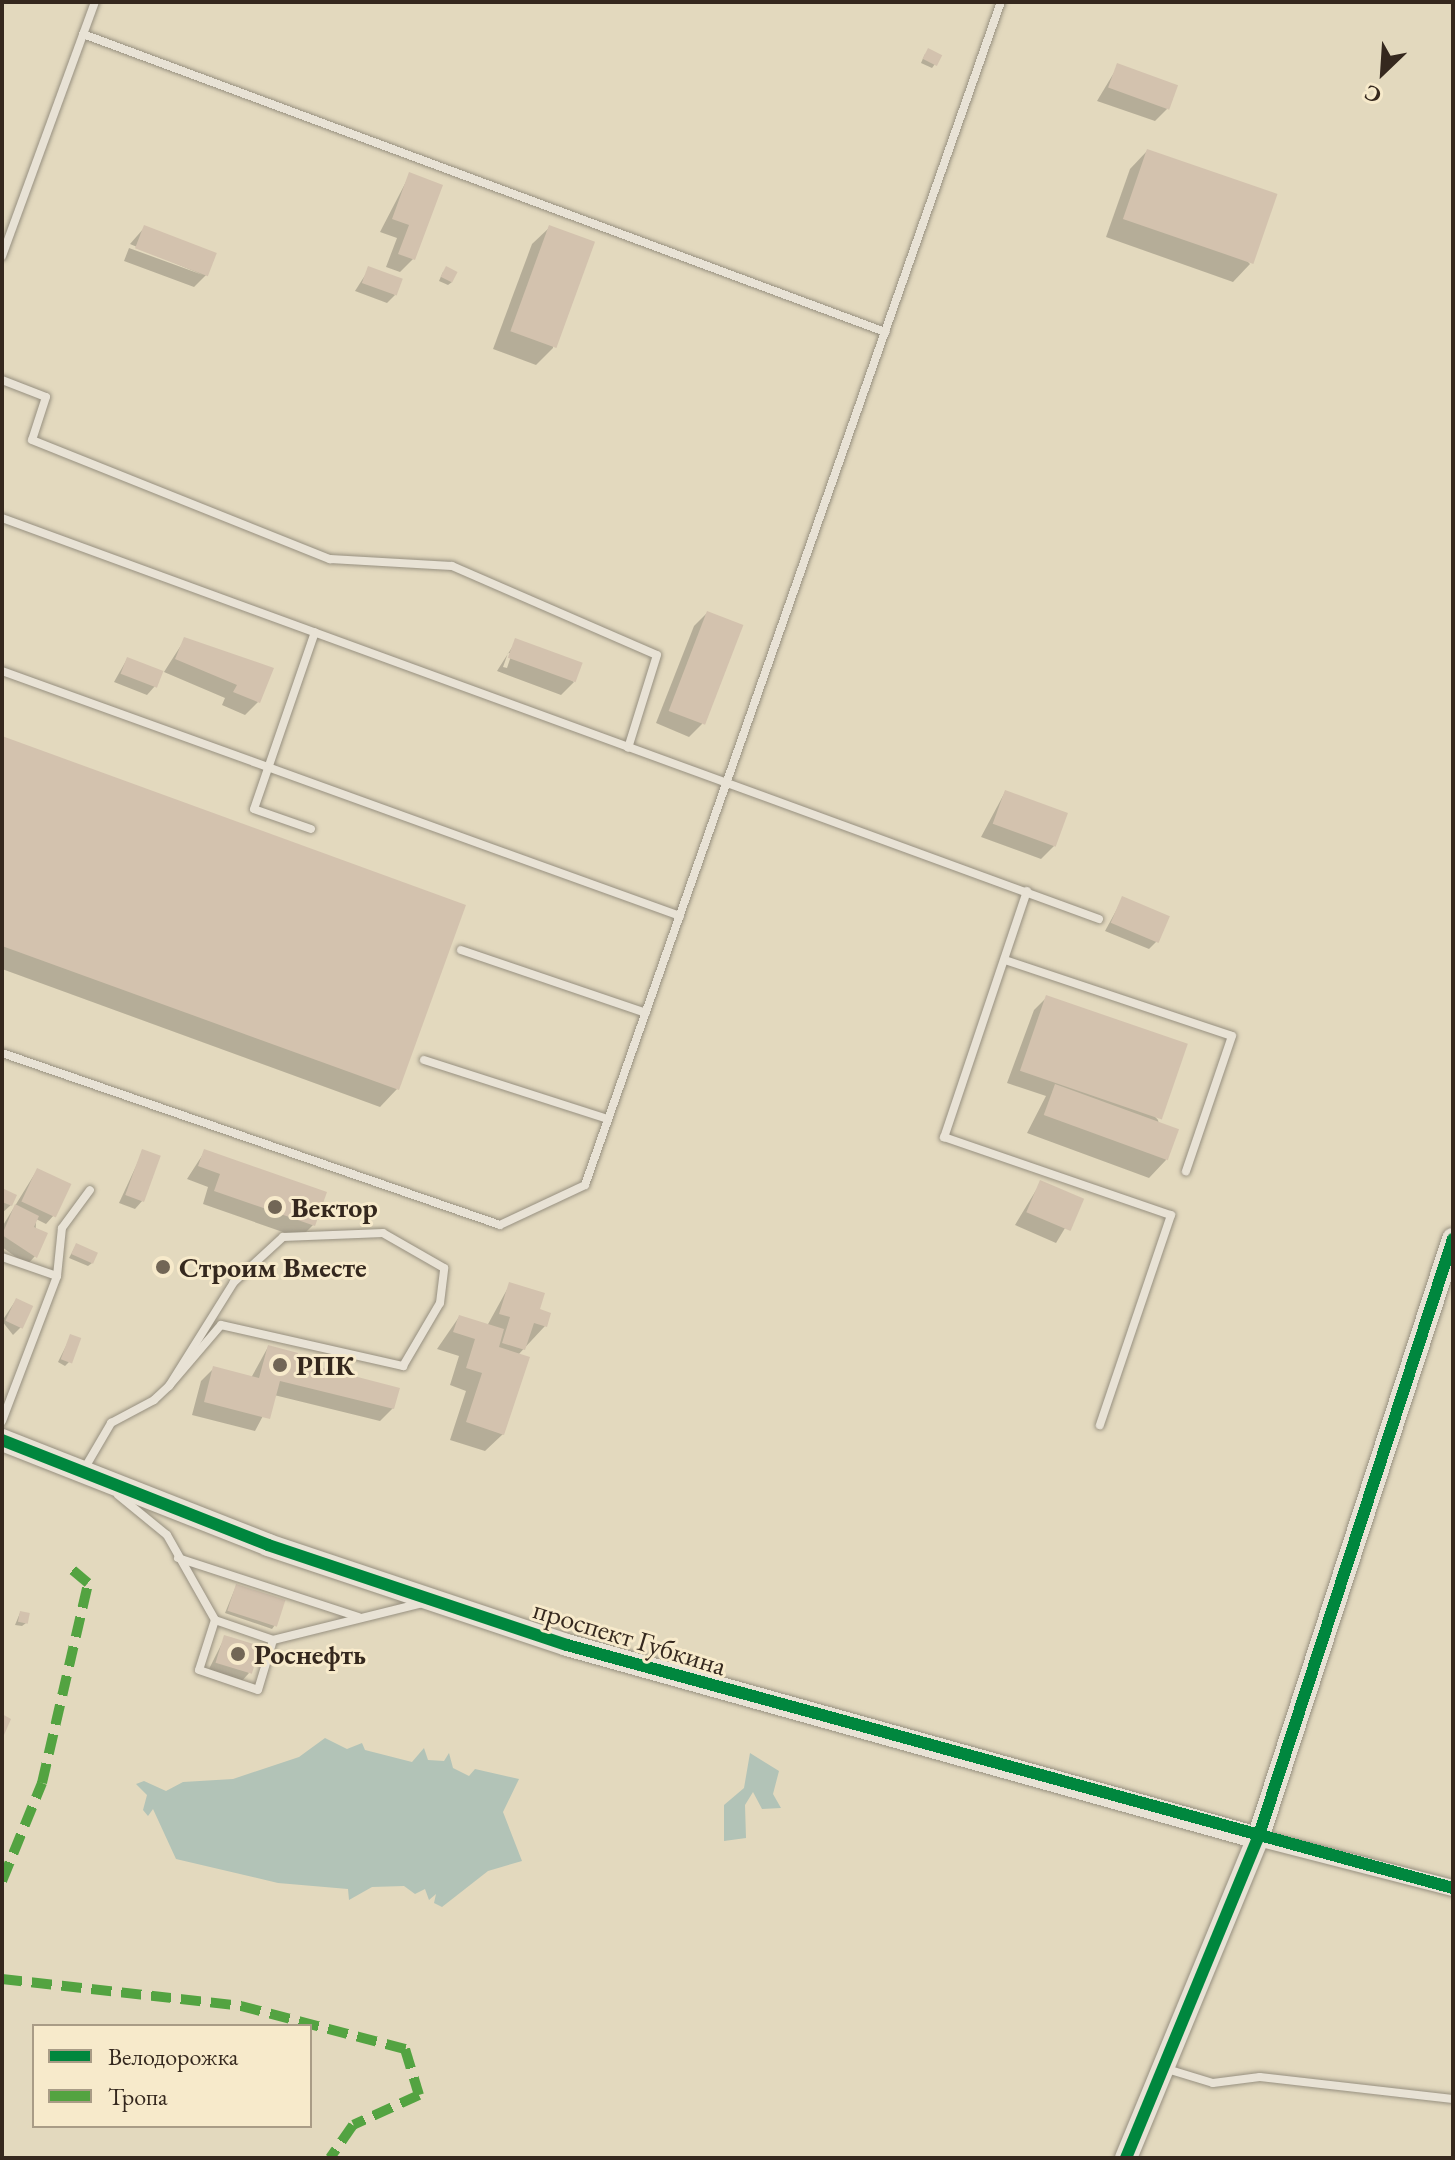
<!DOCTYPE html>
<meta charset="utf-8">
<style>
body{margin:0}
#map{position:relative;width:1455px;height:2160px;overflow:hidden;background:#e3d9be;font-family:"EB Garamond",serif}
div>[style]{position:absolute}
.water>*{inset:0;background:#b2c3b7}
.shadow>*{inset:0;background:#0003}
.building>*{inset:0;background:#d3c2ae;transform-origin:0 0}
.roads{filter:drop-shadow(0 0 2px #979080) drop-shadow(0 0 2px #979080)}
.lane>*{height:8px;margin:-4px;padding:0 4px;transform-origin:4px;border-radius:4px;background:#e8e2d5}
.street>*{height:16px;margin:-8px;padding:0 8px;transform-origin:8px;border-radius:8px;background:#e8e2d5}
.secondary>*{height:22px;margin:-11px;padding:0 11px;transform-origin:11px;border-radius:11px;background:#e8e2d5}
.quiet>*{height:10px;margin-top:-5px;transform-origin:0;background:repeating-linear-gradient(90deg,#53a341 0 20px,transparent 0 30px)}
.cycleway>*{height:12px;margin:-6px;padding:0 6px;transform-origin:6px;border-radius:6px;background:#00873e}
.dots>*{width:22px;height:22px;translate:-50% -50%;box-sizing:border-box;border:4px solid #f7eacb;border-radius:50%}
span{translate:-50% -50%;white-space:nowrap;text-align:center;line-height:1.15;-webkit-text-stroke:6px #f7eacb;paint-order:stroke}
.poi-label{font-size:28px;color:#35281e;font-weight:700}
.left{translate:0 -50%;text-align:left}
.street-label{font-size:28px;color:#35281e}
.frame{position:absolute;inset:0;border:4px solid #35281e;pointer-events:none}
.legend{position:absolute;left:32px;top:2024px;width:280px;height:104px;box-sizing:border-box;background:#f7eacb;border:2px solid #a99c86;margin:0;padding:10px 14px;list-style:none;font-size:24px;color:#35281e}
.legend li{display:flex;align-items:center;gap:16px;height:40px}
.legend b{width:40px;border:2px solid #a99c86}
.north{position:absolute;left:1343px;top:32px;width:80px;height:80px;-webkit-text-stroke:6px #f7eacb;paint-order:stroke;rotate:205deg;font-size:22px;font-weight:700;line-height:32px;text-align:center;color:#35281e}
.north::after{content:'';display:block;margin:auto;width:28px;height:36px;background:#35281e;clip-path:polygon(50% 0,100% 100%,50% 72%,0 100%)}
</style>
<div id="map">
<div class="water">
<div style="clip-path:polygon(325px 1738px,347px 1749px,362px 1743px,365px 1750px,412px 1762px,424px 1748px,428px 1760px,444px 1761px,449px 1753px,453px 1768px,469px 1776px,475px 1769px,519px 1779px,503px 1812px,522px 1861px,488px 1871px,442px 1907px,434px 1903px,436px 1894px,429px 1900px,425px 1889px,415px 1894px,404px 1886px,372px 1887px,349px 1900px,348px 1889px,278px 1883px,176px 1859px,153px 1809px,148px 1816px,143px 1810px,147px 1795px,136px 1784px,144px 1781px,166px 1791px,183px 1782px,233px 1779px,299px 1757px)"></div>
<div style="clip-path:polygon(750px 1753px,779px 1771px,773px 1794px,781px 1808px,762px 1809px,753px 1792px,745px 1805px,746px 1838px,724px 1841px,724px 1805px,744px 1788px)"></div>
</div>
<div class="shadow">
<div style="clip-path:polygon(925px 54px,935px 64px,932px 68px,921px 63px)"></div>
<div style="clip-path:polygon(1118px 66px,1168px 108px,1155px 121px,1097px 101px)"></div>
<div style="clip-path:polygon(1147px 151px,1250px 264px,1233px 282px,1106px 237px,1130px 169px)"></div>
<div style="clip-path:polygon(410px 174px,413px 259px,400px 272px,386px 267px,397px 238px,380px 232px)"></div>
<div style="clip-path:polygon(550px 227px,553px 348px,536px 365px,493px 349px,532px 244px)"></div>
<div style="clip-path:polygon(144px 228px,214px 254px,207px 274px,194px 287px,124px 261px,129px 248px,203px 275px,130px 244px)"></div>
<div style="clip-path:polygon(369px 269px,395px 295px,387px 303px,355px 291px)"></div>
<div style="clip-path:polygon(443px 272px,452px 282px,448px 285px,439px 281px)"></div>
<div style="clip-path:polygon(707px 613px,702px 724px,689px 737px,656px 723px,694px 626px)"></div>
<div style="clip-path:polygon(185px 639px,258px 702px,245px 715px,222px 705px,225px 698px,164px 672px)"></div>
<div style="clip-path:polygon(evenodd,516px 641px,574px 682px,561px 695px,497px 671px,516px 641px,508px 653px,512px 653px,507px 668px,503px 667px,508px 653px)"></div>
<div style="clip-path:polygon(127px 659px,155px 686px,147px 695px,114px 682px)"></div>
<div style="clip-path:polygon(2px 739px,397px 1089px,380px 1107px,2px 969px)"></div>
<div style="clip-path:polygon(1005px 792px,1054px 846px,1041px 859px,981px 837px)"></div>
<div style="clip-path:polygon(1123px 898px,1157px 941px,1149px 949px,1105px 931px)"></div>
<div style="clip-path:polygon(1047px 997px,1158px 1120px,1166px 1160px,1149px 1178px,1027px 1133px,1046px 1096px,1007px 1083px,1034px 1010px)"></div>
<div style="clip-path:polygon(143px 1151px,143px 1200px,135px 1209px,119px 1203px)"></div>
<div style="clip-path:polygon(205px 1151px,313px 1225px,300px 1238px,203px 1204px,208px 1187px,187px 1179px)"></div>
<div style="clip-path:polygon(37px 1170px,54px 1215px,46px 1224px,36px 1219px,35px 1256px,27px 1265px,2px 1247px,2px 1227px)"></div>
<div style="clip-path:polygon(1041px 1182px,1082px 1200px,1056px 1243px,1015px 1225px)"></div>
<div style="clip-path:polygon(2px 1190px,11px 1205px,2px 1213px)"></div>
<div style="clip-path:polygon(76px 1245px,92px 1263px,88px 1266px,69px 1258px)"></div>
<div style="clip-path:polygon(510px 1284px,545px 1326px,518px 1355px,503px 1434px,485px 1451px,450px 1440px,466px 1391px,450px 1385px,459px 1356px,437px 1349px,459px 1317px,487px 1326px)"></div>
<div style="clip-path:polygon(16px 1300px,21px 1327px,13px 1335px,2px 1321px)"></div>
<div style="clip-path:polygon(71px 1336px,69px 1362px,65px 1366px,58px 1362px)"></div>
<div style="clip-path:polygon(268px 1347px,293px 1363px,393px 1408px,380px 1421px,274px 1395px,255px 1431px,192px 1415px,201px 1381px,214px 1368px,251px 1378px)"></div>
<div style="clip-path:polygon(236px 1586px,275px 1625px,272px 1629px,225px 1613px)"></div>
<div style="clip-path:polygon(20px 1613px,26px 1623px,22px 1626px,15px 1625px)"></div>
<div style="clip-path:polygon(225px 1637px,249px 1673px,241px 1682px,208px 1671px)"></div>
</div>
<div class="building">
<div style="left:928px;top:48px;width:16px;height:12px;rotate:27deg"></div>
<div style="left:1117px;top:63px;width:65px;height:26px;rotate:20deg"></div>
<div style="left:1147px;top:149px;width:138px;height:74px;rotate:19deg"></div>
<div style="clip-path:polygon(409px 172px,443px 185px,415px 260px,398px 254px,409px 225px,392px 219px)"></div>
<div style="left:144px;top:225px;width:78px;height:25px;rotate:21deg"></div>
<div style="left:549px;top:225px;width:49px;height:113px;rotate:20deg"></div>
<div style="left:368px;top:266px;width:37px;height:18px;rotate:20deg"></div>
<div style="left:446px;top:266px;width:13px;height:12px;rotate:27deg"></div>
<div style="left:707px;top:611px;width:39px;height:107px;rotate:21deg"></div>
<div style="clip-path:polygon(184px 637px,274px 668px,260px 703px,233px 692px,237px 685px,175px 659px)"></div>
<div style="left:515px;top:638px;width:72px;height:21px;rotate:20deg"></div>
<div style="left:127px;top:657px;width:39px;height:18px;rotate:21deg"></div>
<div style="clip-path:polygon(2px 736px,466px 905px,399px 1090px,2px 946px)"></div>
<div style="left:1005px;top:790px;width:67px;height:36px;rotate:20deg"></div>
<div style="left:1122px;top:896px;width:52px;height:29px;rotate:23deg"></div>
<div style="left:1046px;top:995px;width:150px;height:80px;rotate:19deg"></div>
<div style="left:1055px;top:1084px;width:132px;height:33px;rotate:20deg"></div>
<div style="left:142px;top:1149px;width:20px;height:49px;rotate:20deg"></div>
<div style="clip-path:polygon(204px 1149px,327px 1192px,315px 1226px,214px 1191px,220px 1174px,198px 1166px)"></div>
<div style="left:37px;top:1168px;width:38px;height:37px;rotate:25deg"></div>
<div style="left:1040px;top:1180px;width:48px;height:35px;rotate:23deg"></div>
<div style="clip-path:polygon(2px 1188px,17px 1195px,12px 1206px,2px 1202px)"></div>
<div style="clip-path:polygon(15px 1204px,39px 1216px,34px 1227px,48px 1233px,37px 1258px,2px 1235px)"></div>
<div style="left:76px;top:1243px;width:24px;height:12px;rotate:24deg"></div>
<div style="clip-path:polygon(509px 1282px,545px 1293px,540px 1309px,551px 1313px,547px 1327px,534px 1323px,525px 1350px,502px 1343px,510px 1317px,499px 1314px)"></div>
<div style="left:16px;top:1298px;width:19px;height:25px;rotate:25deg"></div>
<div style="clip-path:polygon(459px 1315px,504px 1329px,499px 1347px,530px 1357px,504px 1435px,466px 1422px,482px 1373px,466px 1368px,475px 1339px,453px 1332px)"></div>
<div style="left:70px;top:1334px;width:12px;height:27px;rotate:20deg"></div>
<div style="clip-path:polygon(268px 1345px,298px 1353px,296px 1361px,400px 1388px,394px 1409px,280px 1381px,270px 1419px,204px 1402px,213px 1366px,259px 1378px)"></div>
<div style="left:236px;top:1584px;width:52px;height:28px;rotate:18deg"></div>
<div style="left:20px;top:1611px;width:10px;height:11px;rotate:11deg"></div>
<div style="left:224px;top:1635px;width:38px;height:29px;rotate:17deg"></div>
<div style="clip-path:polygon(2px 1714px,11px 1719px,4px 1735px,2px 1734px)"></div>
</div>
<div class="roads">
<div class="lane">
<div style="left:83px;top:34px;width:856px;rotate:20.38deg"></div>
<div style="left:2px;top:256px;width:270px;rotate:-69.9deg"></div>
<div style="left:2px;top:380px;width:47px;rotate:21.1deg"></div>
<div style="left:46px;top:397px;width:45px;rotate:108deg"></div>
<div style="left:32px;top:440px;width:321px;rotate:21.8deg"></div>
<div style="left:330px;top:559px;width:122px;rotate:3.3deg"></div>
<div style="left:452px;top:566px;width:223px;rotate:23.5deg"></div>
<div style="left:657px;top:655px;width:97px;rotate:107.3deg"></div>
<div style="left:2px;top:518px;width:1168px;rotate:20.08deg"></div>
<div style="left:2px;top:671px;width:721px;rotate:19.87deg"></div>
<div style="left:311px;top:829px;width:60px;rotate:-160.7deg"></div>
<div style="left:254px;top:809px;width:187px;rotate:-71deg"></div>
<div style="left:1027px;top:891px;width:260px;rotate:108.6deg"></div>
<div style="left:944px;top:1137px;width:240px;rotate:19deg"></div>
<div style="left:1171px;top:1215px;width:222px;rotate:108.7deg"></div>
<div style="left:461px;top:950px;width:195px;rotate:18.8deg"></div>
<div style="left:1005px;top:960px;width:239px;rotate:18.5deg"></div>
<div style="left:1232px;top:1036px;width:143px;rotate:108.8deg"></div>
<div style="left:2px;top:1053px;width:527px;rotate:19.05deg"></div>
<div style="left:500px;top:1225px;width:94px;rotate:-25.2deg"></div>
<div style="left:585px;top:1185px;width:1254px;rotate:-70.63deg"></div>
<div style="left:424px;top:1060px;width:193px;rotate:17.8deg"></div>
<div style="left:2px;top:1257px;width:58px;rotate:19.1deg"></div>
<div style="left:2px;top:1421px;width:155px;rotate:-69.2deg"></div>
<div style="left:57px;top:1276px;width:48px;rotate:-84.1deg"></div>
<div style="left:62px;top:1228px;width:47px;rotate:-53.6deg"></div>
<div style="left:83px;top:1471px;width:56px;rotate:-59.7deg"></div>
<div style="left:111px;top:1423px;width:49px;rotate:-28.1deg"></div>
<div style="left:154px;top:1400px;width:21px;rotate:-43deg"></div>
<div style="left:169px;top:1386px;width:80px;rotate:-49.6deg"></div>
<div style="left:221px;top:1325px;width:187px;rotate:12.7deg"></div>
<div style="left:403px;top:1366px;width:73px;rotate:-59.6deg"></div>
<div style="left:440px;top:1303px;width:35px;rotate:-83deg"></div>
<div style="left:444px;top:1268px;width:70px;rotate:-150.2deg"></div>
<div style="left:383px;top:1233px;width:100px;rotate:177.7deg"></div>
<div style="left:283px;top:1237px;width:67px;rotate:137.4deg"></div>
<div style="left:234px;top:1282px;width:123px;rotate:122deg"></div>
<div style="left:118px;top:1495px;width:63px;rotate:39.2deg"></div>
<div style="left:167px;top:1535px;width:98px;rotate:60.5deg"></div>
<div style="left:215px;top:1620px;width:52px;rotate:107.7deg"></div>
<div style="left:199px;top:1670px;width:62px;rotate:18.7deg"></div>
<div style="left:258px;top:1690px;width:52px;rotate:-73.3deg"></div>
<div style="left:273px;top:1640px;width:154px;rotate:-13.9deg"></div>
<div style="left:178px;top:1558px;width:190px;rotate:18.1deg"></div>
<div style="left:215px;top:1620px;width:61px;rotate:19deg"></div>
<div style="left:1167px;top:2069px;width:48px;rotate:16.9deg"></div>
<div style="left:1213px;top:2083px;width:47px;rotate:-7.3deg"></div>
<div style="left:1260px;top:2077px;width:194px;rotate:6.5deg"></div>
</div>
<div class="street">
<div style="left:1258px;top:1838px;width:201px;rotate:14.4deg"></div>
</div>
<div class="secondary">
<div style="left:2px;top:1440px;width:286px;rotate:21.5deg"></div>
<div style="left:268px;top:1545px;width:315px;rotate:18.5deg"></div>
<div style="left:567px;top:1645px;width:717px;rotate:15.61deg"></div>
<div style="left:1126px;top:2158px;width:346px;rotate:-67.6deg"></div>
<div style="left:1258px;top:1838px;width:630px;rotate:-71.97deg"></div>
</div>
</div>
<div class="quiet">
<div style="left:2px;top:1881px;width:106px;rotate:-67.8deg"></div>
<div style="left:42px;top:1783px;width:205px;rotate:-77deg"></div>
<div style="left:88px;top:1583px;width:25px;rotate:-140deg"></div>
<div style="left:2px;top:1979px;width:241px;rotate:6.4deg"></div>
<div style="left:241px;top:2006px;width:170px;rotate:14.7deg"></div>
<div style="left:405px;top:2049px;width:48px;rotate:73.1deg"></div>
<div style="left:419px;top:2095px;width:72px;rotate:155.6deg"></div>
<div style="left:353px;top:2125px;width:40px;rotate:124.9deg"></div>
</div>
<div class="cycleway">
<div style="left:2px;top:1440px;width:286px;rotate:21.5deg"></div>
<div style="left:268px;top:1545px;width:315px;rotate:18.5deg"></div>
<div style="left:567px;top:1645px;width:919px;rotate:15.34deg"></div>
<div style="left:1126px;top:2158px;width:346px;rotate:-67.6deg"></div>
<div style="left:1258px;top:1838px;width:630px;rotate:-71.97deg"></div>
</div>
<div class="dots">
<div style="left:275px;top:1207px;background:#726656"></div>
<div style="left:163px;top:1267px;background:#726656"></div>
<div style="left:280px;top:1365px;background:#726656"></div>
<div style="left:238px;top:1654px;background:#726656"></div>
</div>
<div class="poi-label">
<span class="left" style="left:291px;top:1207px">Вектор</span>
<span class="left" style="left:179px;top:1267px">Строим Вместе</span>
<span class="left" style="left:296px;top:1365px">РПК</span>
<span class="left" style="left:254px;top:1654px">Роснефть</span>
</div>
<div class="street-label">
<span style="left:630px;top:1637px;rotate:17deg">проспект Губкина</span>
</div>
<div class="frame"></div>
<ul class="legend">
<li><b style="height:10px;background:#00873e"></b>Велодорожка</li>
<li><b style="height:10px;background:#53a341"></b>Тропа</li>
</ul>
<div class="north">С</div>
</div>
